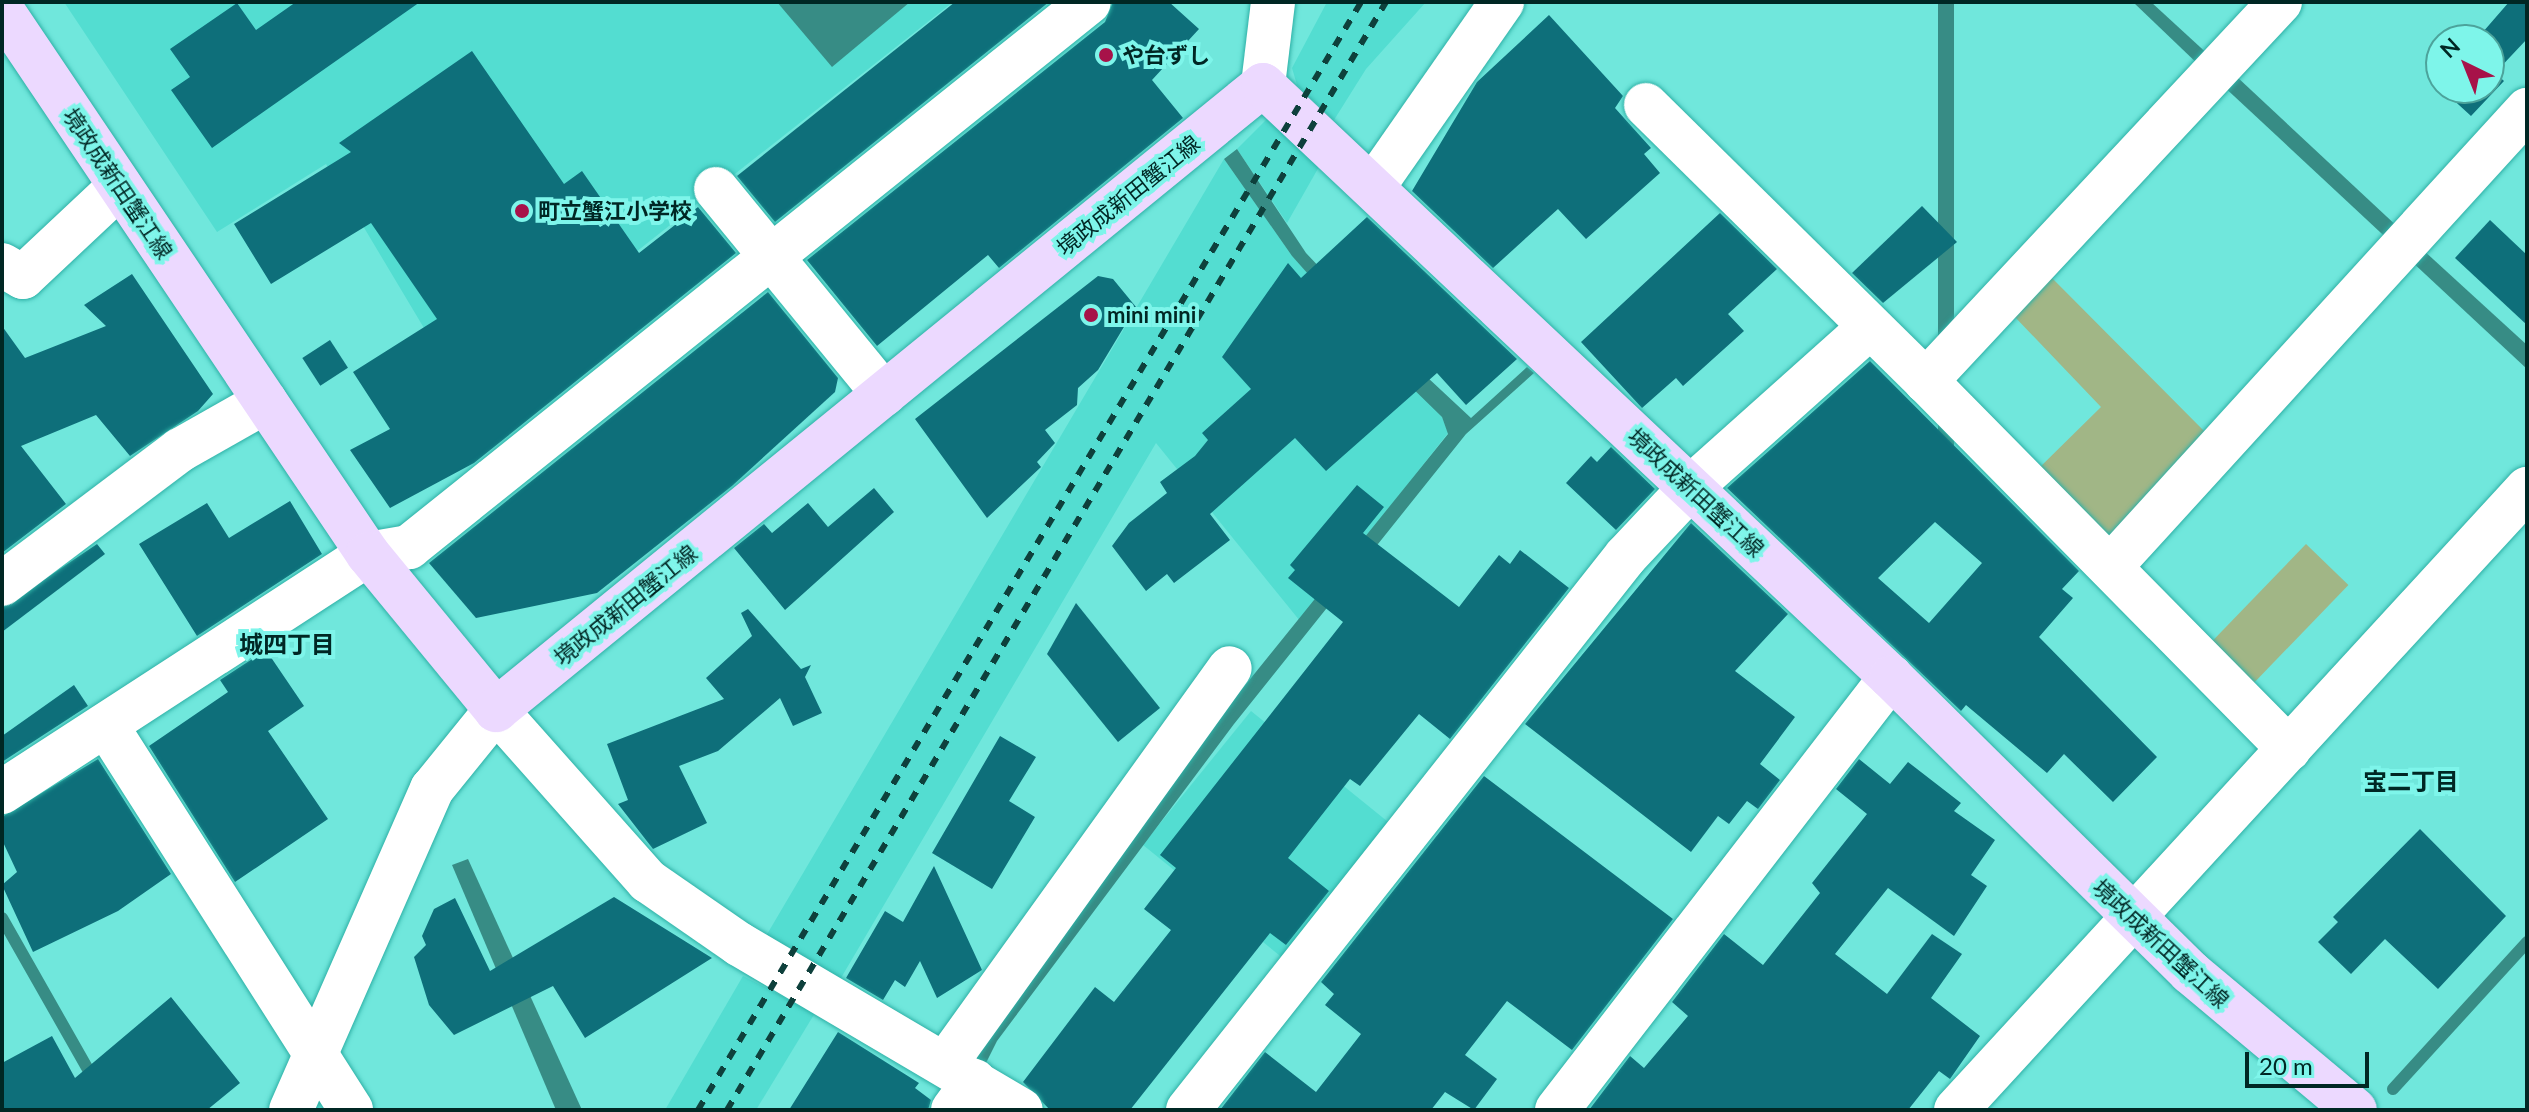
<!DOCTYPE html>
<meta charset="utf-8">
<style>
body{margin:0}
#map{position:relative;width:2529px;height:1112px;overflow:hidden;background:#70e7dc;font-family:Lato,"Noto Sans JP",sans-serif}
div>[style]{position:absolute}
.built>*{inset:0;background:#53ddd1;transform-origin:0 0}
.green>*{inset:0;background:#a1b686;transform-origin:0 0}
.water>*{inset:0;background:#378c85;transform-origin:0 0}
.stream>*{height:12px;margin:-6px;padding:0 6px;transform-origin:6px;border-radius:6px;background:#378c85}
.building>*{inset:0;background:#0e6f7a;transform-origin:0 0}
.roads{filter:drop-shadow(0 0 2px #2eb0a6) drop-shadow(0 0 2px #2eb0a6)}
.minor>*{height:44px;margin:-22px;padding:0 22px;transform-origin:22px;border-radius:22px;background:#fff}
.major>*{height:44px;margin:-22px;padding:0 22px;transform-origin:22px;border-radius:22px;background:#ecd9ff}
.rail>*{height:6px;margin-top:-3px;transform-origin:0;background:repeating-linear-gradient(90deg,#0e403c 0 10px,transparent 0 20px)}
.dots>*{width:22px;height:22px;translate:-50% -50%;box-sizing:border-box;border:4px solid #7ef5ea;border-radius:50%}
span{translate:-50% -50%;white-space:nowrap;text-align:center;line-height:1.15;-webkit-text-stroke:8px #7ef5ea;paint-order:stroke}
.poi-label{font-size:22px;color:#002724;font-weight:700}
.left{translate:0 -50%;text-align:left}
.street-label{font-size:22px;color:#002724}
.neighbourhood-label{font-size:24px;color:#002724;font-weight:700}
.frame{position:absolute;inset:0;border:4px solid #002724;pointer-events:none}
.north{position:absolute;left:2425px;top:24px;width:80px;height:80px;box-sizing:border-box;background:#7ef5ea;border:2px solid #4ca39b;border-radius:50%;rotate:317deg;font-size:22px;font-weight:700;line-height:32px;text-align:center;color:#002724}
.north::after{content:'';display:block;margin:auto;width:28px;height:36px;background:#a71249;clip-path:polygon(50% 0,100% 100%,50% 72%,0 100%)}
.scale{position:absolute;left:2245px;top:1052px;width:124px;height:36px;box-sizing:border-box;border:4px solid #002724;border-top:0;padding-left:10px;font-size:24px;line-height:28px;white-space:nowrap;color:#002724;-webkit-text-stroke:6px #7ef5ea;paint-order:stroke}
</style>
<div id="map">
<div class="built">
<div style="clip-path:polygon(64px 2px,953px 2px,461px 390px,326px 164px,217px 232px)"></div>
<div style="clip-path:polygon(1327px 2px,1426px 2px,1366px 69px,1334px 120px,1297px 85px,1292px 68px)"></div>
<div style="clip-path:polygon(1267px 119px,1320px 165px,1287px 223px,1237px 149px)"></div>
<div style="clip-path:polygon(1224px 159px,1292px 256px,1442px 417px,1448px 433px,1300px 621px,1156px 443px,838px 983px,766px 936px)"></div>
<div style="left:1251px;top:711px;width:188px;height:172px;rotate:39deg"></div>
<div style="clip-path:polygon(743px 976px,815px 1013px,756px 1110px,665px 1110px)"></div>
</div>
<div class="green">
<div style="clip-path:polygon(2050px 276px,2210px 437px,2109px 549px,2036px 471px,2101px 407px,2014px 316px)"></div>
<div style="left:2306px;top:544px;width:59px;height:141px;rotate:44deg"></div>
</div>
<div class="water">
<div style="clip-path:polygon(777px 2px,910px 2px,832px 67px)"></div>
<div style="left:1938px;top:2px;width:16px;height:501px"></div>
<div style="clip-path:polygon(2133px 2px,2151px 2px,2212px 58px,2202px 68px)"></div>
<div style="left:2236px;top:76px;width:222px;height:16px;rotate:43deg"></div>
<div style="clip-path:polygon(1237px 149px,1306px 253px,1395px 347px,1383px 358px,1292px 256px,1224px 159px)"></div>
<div style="clip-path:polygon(2422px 249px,2527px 345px,2527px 369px,2410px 260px)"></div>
<div style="clip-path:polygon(1412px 363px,1471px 418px,1527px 367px,1534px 373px,1466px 434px,1234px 724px,997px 1041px,984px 1067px,967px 1056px,1205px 735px,1448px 434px,1442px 417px,1399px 375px)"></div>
<div style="clip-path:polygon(468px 859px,582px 1110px,556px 1110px,452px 865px)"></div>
</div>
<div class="stream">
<div style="left:2px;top:918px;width:221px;rotate:60.4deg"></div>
<div style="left:2393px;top:1089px;width:199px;rotate:-47.6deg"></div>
</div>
<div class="building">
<div style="clip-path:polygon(296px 2px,420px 2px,212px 148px,171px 90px,190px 77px,170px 49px,237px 3px,256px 30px)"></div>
<div style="clip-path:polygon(955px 2px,1049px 2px,775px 222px,737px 176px)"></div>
<div style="clip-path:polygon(1113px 2px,1169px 2px,1199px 29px,1152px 80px,1183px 118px,999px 268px,988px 255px,877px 346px,807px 260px,1105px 22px)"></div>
<div style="clip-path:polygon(2509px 2px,2527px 2px,2527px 39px,2495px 73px,2504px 81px,2471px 116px,2435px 83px,2441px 77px,2441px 88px,2489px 88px,2489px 40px,2476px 40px)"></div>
<div style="clip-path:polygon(1549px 15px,1623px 96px,1615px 108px,1651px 148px,1644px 154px,1660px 173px,1586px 239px,1558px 209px,1493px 268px,1412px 191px,1477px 82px)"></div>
<div style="clip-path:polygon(472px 51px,564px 184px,582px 171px,639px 253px,698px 207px,736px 253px,474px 463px,390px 508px,350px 450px,390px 429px,353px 372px,437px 319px,371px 223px,271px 284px,234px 224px,351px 152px,339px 143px)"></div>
<div style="clip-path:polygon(1922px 206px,1957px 242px,1883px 303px,1852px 273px)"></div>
<div style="clip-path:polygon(1720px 213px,1777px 269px,1728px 314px,1744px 331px,1683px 386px,1676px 378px,1642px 408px,1581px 342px)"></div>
<div style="clip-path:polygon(1367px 217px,1517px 359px,1466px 405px,1437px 373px,1326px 471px,1295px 438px,1210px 514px,1230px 540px,1174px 583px,1167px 574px,1146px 591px,1112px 546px,1129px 523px,1167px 493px,1160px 482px,1195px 456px,1208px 440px,1202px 433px,1251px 389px,1222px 357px,1288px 263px,1301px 278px)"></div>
<div style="clip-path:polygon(2490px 220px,2527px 255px,2527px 325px,2455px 258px)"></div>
<div style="clip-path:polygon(132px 274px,213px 394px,198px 411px,130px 456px,96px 415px,21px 446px,66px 504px,2px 553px,2px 326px,25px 358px,106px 326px,84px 305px)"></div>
<div style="clip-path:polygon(1098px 276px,1113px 279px,1136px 307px,1098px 370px,1078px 388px,1077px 405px,1045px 430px,1055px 443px,1037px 462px,1041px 467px,987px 518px,915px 419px)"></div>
<div style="clip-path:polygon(768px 292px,838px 378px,835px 392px,732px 486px,597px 593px,476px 618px,429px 563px)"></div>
<div style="left:330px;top:340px;width:33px;height:33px;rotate:57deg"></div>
<div style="clip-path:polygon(evenodd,1870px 361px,2079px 571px,2062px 589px,2073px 598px,2039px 637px,2157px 757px,2113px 802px,2064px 754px,2047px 773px,1966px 705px,1961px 711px,1727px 488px,1870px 361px,1935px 522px,1982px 563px,1929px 623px,1878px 578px,1935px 522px)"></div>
<div style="clip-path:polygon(1611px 447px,1655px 489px,1616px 530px,1566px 483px,1591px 456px,1597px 462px)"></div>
<div style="clip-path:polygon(1357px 485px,1384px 507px,1363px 533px,1459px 607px,1499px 555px,1510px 564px,1520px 550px,1569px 588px,1450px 739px,1419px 714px,1360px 786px,1350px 779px,1288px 858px,1329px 891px,1286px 945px,1270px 933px,1130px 1110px,1050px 1110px,1023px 1082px,1095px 987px,1114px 1002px,1171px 930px,1144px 909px,1176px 868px,1160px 855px,1343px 622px,1288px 578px,1295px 570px,1290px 565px)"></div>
<div style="clip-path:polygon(874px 488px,894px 512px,785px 610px,734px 548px,764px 524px,772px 533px,808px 503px,828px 527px)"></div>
<div style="clip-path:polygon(290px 501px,322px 554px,197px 636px,139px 544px,207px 503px,229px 538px)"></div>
<div style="clip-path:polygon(1691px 523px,1788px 614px,1735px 671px,1795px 717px,1760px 764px,1780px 780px,1758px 809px,1747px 801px,1729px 824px,1718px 816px,1691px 852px,1525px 724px)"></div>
<div style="clip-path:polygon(97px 544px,105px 554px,2px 632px,2px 608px)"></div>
<div style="clip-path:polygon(1076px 603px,1160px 708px,1118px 742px,1047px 654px)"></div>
<div style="clip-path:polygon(748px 609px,801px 669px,811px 665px,805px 677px,822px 713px,793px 726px,780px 698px,718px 751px,679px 766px,707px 823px,653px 849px,618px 804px,628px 800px,607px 744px,724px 699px,706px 678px,752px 636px,741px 613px)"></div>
<div style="clip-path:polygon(266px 650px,304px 706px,268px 731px,328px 819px,235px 882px,149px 746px,228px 692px,220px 680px)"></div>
<div style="clip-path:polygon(74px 685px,88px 706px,2px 762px,2px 736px)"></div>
<div style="clip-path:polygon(1000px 736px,1036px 757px,1009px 801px,1035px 817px,992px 889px,932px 853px)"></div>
<div style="clip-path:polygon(98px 759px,171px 874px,118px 911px,33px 952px,2px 885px,17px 872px,2px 840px,2px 817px)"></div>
<div style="clip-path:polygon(1859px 759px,1890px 784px,1908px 762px,1961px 803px,1954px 811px,1995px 840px,1971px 875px,1987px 886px,1954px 936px,1888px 888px,1835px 954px,1887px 994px,1932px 934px,1962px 954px,1931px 998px,1980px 1036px,1950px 1079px,1939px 1071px,1908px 1110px,1589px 1110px,1630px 1056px,1644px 1068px,1688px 1016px,1672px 1002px,1724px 934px,1763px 965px,1820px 893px,1812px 883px,1867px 814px,1836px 789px)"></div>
<div style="clip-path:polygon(1484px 776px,1673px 919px,1572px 1050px,1507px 1001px,1465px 1055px,1497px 1079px,1474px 1110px,1445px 1092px,1431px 1110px,1220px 1110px,1265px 1052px,1316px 1092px,1361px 1034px,1325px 1005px,1334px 994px,1321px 982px)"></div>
<div style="clip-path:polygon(2420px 829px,2506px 916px,2438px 989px,2385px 939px,2351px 974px,2318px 942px,2338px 922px,2333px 917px)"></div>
<div style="clip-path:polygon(934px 866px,982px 970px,937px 998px,920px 961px,905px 987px,895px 980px,883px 1000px,846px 978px,885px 911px,903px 922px)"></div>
<div style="clip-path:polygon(614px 897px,712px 958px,585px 1038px,553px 986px,454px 1035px,429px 1005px,414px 957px,426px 945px,422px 936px,434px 909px,455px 898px,490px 971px)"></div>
<div style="clip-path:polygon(171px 997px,240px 1083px,207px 1110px,2px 1110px,2px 1063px,52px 1036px,75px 1078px)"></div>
<div style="clip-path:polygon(838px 1032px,919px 1083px,915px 1088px,931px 1100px,928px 1110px,789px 1110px)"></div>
</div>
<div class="roads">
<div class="minor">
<div style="left:2280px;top:2px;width:519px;rotate:133.05deg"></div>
<div style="left:1926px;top:381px;width:517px;rotate:45.39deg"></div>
<div style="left:1263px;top:85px;width:84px;rotate:-83.1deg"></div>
<div style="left:1646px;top:105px;width:393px;rotate:44.6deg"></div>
<div style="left:1373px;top:187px;width:226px;rotate:-55.1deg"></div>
<div style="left:716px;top:189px;width:265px;rotate:50.7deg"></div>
<div style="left:2px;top:265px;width:24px;rotate:30deg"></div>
<div style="left:23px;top:277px;width:133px;rotate:-43.2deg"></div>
<div style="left:2110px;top:567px;width:619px;rotate:-47.62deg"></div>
<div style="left:2px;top:584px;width:223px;rotate:-37deg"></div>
<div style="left:180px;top:450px;width:98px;rotate:-29.5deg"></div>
<div style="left:106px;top:725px;width:456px;rotate:57.5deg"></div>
<div style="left:2px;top:792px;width:437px;rotate:-33deg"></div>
<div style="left:368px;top:554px;width:42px;rotate:-9.7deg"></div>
<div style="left:409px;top:547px;width:871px;rotate:-38.71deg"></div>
<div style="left:946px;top:1063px;width:486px;rotate:-54.3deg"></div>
<div style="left:291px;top:1110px;width:351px;rotate:-66.3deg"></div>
<div style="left:432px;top:789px;width:102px;rotate:-51deg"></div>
<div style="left:496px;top:710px;width:229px;rotate:48.4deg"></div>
<div style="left:648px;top:881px;width:111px;rotate:34.7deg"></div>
<div style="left:739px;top:944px;width:327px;rotate:30.5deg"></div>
<div style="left:953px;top:1110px;width:36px;rotate:-54deg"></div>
<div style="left:1188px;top:1110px;width:706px;rotate:-51.67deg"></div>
<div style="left:1626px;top:556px;width:95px;rotate:-46.7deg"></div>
<div style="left:1691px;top:487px;width:240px;rotate:-41.8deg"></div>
<div style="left:1557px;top:1110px;width:547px;rotate:-52.35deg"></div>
<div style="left:1956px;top:1110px;width:844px;rotate:-47.4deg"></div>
</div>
<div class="major">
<div style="left:2px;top:10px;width:656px;rotate:56.07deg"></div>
<div style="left:368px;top:554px;width:202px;rotate:50.6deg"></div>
<div style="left:496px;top:710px;width:989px;rotate:-39.18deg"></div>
<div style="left:1263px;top:85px;width:863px;rotate:43.31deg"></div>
<div style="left:1891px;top:677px;width:420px;rotate:44.6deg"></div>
<div style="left:2190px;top:972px;width:215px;rotate:39.9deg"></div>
</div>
</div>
<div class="rail">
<div style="left:698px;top:1110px;width:1291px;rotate:-59.1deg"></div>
<div style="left:727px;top:1110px;width:1289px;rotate:-59.26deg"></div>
</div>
<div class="dots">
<div style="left:1106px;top:55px;background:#a71249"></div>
<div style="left:522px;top:211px;background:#a71249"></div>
<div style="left:1091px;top:315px;background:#a71249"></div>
</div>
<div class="poi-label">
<span class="left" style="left:1122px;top:55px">や台ずし</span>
<span class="left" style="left:538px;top:211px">町立蟹江小学校</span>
<span class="left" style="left:1107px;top:315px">mini mini</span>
</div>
<div class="street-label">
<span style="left:118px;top:183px;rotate:56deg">境政成新田蟹江線</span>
<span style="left:1128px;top:195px;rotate:-39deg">境政成新田蟹江線</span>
<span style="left:1696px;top:492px;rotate:43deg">境政成新田蟹江線</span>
<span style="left:625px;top:605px;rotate:-39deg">境政成新田蟹江線</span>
<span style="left:2161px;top:943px;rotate:43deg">境政成新田蟹江線</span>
</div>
<div class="neighbourhood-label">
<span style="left:287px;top:644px">城四丁目</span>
<span style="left:2411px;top:781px">宝二丁目</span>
</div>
<div class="frame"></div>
<div class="north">N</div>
<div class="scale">20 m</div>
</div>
